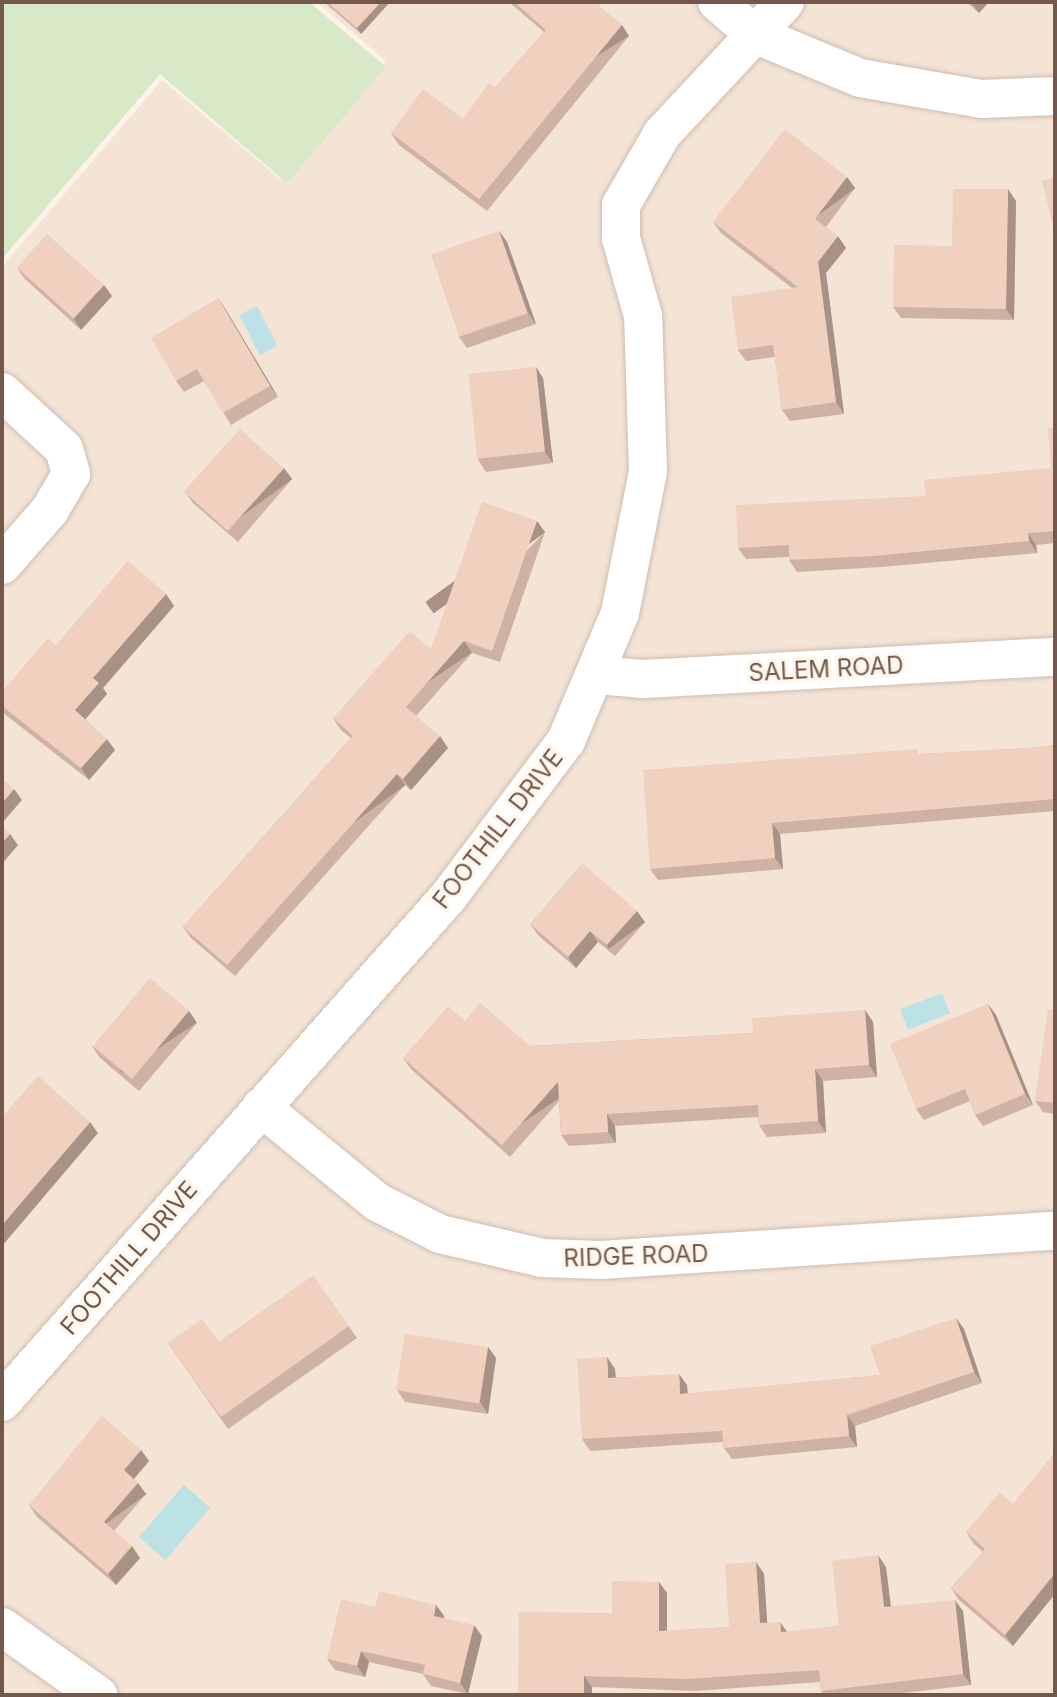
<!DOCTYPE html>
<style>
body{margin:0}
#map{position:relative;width:1057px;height:1697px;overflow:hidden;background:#fcf2e7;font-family:Inter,sans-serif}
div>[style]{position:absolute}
.residential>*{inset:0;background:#f3e4d6}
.green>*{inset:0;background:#d7e9c6}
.water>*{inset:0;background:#bce2e5;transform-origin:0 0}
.roads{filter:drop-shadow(0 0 2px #cfbcb0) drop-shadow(0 0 2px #cfbcb0)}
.minor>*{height:38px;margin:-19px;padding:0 19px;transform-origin:19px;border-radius:19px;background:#fff}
.wall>*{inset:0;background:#ceb3a4}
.shaded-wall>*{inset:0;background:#a89286;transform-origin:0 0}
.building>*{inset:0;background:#f0d0bf;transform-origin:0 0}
span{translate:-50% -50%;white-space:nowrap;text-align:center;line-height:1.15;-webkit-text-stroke:7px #fef7ed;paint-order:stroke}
.street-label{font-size:24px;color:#75584c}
.frame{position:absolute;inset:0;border:4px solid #75584c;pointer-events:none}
</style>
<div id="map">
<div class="residential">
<div style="clip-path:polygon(317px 2px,1055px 2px,1055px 1695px,2px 1695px,2px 267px,162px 80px,281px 180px,386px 61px)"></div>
</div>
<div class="green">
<div style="clip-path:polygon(2px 2px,309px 2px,386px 67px,287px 183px,160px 74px,2px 259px)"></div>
</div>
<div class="water">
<div style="left:257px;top:306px;width:45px;height:20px;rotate:63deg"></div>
<div style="left:942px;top:993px;width:22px;height:45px;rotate:69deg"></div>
<div style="left:184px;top:1485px;width:35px;height:69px;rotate:41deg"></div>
</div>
<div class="roads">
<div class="minor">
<div style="left:717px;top:2px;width:49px;rotate:40.9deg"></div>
<div style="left:754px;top:34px;width:115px;rotate:22.5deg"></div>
<div style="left:860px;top:78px;width:124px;rotate:9.8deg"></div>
<div style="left:982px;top:99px;width:73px;rotate:-2.4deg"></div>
<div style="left:2px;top:392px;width:84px;rotate:42.6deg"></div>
<div style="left:64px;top:449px;width:26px;rotate:74deg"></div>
<div style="left:71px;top:474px;width:42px;rotate:120.3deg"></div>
<div style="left:50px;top:510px;width:73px;rotate:131.1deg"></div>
<div style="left:597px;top:675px;width:46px;rotate:5deg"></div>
<div style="left:643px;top:679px;width:413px;rotate:-3.1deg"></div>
<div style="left:261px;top:1107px;width:150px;rotate:39.3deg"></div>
<div style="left:377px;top:1202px;width:71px;rotate:26.9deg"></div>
<div style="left:440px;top:1234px;width:105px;rotate:13.2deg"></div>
<div style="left:542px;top:1258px;width:59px;rotate:1.9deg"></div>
<div style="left:601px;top:1260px;width:455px;rotate:-3.7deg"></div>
<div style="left:2px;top:1402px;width:675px;rotate:-48.54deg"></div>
<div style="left:449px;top:896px;width:194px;rotate:-53deg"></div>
<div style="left:566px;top:741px;width:139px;rotate:-67.1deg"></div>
<div style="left:620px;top:613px;width:145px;rotate:-78.8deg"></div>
<div style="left:648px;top:471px;width:155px;rotate:-91.8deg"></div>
<div style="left:643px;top:316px;width:81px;rotate:-105.8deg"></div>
<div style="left:621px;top:238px;width:33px;rotate:-90deg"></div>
<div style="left:621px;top:205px;width:82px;rotate:-60deg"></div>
<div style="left:662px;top:134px;width:180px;rotate:-47deg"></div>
<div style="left:2px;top:1627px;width:118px;rotate:35.3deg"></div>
</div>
</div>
<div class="wall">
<div style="clip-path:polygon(324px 2px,390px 2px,361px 34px)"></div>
<div style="clip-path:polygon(509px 2px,595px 2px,629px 36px,487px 211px,399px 145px,391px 133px,463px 119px,495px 88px,544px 32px)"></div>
<div style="clip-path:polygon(966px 2px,989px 2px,979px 13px)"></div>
<div style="clip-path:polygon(855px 188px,826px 227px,846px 248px,826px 273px,844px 414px,790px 421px,782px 410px,775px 357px,746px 361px,738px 350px,792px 288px,721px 233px,713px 222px)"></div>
<div style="clip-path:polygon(1016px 201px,1014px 320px,901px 318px,893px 307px,952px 246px)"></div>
<div style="clip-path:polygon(499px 231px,507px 242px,536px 324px,467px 348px,459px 337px)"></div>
<div style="clip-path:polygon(17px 268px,112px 296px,81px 330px,25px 279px)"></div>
<div style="clip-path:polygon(218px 298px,226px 310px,278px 397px,231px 425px,204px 381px,184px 392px,176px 381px)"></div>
<div style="clip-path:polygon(536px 367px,543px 378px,553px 463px,486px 472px,478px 460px)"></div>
<div style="clip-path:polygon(1055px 428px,1055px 543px,1036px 545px,1037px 553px,881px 567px,797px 572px,789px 560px,789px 557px,746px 559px,738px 548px,926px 496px,1051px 468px)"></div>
<div style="clip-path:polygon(292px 479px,238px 542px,193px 503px,185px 492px)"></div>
<div style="clip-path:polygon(545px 532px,500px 662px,472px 653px,416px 716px,448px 748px,411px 790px,405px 785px,235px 976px,191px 938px,183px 927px,351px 738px,341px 730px,333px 718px,431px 649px)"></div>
<div style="clip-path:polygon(166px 594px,174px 606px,103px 688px,107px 694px,85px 719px,115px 750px,89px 780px,2px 712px,2px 692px,56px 645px)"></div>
<div style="clip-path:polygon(1055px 745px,1055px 811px,780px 834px,783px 869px,658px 880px,650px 869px,921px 754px,1030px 748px)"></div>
<div style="clip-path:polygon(645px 922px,615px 956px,598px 942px,576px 968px,538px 935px,530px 924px)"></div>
<div style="clip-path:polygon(988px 1004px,996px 1015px,1033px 1105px,983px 1126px,975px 1115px,970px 1101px,924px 1120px,916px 1109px)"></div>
<div style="clip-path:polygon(865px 1010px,873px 1022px,877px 1077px,823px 1081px,826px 1133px,767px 1137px,759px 1125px,758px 1117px,615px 1126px,616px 1143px,569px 1146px,561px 1135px,559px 1101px,510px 1157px,411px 1069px,403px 1058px,465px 1021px,530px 1046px,753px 1033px)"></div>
<div style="clip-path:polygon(1055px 1010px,1055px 1114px,1043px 1112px,1035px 1101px)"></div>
<div style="clip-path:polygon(197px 1023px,139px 1091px,100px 1058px,92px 1046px)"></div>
<div style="clip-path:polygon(313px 1276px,357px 1338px,228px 1429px,168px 1343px,219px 1342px)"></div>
<div style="clip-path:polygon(956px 1318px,964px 1329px,982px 1383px,855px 1426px,857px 1447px,732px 1459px,724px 1448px,723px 1442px,590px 1451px,582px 1439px,615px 1369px,616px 1377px,687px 1385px,688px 1394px,880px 1375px)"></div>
<div style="clip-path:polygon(488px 1347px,496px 1358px,488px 1414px,405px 1402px,397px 1390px)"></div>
<div style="clip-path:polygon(141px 1450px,149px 1461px,134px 1479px,146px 1494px,114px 1531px,140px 1558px,116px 1585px,37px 1517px,29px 1505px)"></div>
<div style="clip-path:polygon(1013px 1504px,1013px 1646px,959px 1600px,951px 1588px,983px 1552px,974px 1544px,966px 1532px)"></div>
<div style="clip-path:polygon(756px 1562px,764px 1574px,767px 1623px,787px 1632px,839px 1626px,886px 1567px,891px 1606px,963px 1611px,971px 1685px,886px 1695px,824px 1695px,821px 1691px,820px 1682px,695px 1691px,592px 1687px,592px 1695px,518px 1695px,612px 1613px,659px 1582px,667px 1593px,667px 1631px,729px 1627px)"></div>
<div style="clip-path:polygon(436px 1605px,444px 1616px,444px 1618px,482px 1636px,468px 1694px,431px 1686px,423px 1674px,369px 1662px,365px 1677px,335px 1670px,327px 1659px,375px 1607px)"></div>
</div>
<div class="shaded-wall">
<div style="clip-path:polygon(381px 2px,390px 2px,361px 34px,357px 28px)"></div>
<div style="clip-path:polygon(971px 2px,989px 2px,979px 13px)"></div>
<div style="left:622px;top:25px;width:13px;height:225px;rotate:58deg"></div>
<div style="left:847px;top:177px;width:14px;height:53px;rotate:54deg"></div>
<div style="clip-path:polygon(1008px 189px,1016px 201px,1014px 320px,1006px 309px)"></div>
<div style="clip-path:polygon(499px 231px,507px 242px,536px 324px,528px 313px)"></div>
<div style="clip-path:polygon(838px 236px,846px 248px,826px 273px,844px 414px,836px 402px,818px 262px)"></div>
<div style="clip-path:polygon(104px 285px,112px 296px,81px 330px,74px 319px)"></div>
<div style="clip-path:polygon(218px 298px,226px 310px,278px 397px,270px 386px)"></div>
<div style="clip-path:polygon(536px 367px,543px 378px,553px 463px,545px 452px)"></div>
<div style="left:284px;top:468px;width:14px;height:82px;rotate:54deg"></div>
<div style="left:537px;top:521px;width:14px;height:138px;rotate:54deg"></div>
<div style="clip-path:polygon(1028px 533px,1036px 545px,1037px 553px,1029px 541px)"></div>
<div style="clip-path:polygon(166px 594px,174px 606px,103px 688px,107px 694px,83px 722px,75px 710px,93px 678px)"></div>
<div style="left:464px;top:641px;width:14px;height:88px;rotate:56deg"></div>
<div style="clip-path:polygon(440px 736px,448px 748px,411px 790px,403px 779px)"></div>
<div style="clip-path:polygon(107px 739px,115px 750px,89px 780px,81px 768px)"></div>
<div style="left:397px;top:774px;width:14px;height:256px;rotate:54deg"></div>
<div style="clip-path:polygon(14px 789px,22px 800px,2px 823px,2px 803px)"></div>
<div style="clip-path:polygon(772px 823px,780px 834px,783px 869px,775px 858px)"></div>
<div style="clip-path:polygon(10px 834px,18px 845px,2px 864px,2px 843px)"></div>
<div style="left:637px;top:911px;width:14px;height:45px;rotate:54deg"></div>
<div style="clip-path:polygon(590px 931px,598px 942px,576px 968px,568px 957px)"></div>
<div style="clip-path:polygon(988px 1004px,996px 1015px,1033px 1105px,1025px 1094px)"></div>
<div style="clip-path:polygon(865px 1010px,873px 1022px,877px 1077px,869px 1065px)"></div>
<div style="left:189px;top:1011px;width:14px;height:90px;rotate:56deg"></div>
<div style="clip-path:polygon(815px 1069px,823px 1081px,826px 1133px,818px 1121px)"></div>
<div style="left:558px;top:1082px;width:14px;height:84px;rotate:56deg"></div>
<div style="clip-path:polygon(607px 1114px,615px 1126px,616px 1143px,608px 1132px)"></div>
<div style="clip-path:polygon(90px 1122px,98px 1133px,2px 1246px,2px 1225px)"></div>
<div style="clip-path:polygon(956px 1318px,964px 1329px,982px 1383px,974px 1372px)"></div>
<div style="clip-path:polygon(488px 1347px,496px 1358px,488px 1414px,480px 1402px)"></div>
<div style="clip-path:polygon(607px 1357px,615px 1369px,616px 1389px,608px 1378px)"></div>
<div style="clip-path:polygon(679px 1374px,687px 1385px,688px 1406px,680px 1394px)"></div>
<div style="clip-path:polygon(847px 1415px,855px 1426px,857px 1447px,849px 1436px)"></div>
<div style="clip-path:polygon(141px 1450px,149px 1461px,132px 1481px,124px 1470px)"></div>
<div style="left:138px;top:1483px;width:14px;height:52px;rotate:54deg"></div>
<div style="clip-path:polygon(132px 1546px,140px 1558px,116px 1585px,108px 1574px)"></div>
<div style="clip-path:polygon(878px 1555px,886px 1567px,892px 1618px,884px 1607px)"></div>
<div style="clip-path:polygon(756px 1562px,764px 1574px,768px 1634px,760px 1623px)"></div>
<div style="clip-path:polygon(1055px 1573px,1055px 1594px,1013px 1646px,1005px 1635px)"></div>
<div style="clip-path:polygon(659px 1582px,667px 1593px,667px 1642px,659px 1631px)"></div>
<div style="clip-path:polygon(955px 1600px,963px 1611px,971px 1685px,963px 1674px)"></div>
<div style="clip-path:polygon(436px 1605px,444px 1616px,442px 1627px,434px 1616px)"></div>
<div style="clip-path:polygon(780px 1622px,788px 1633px,781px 1632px)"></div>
<div style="clip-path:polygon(474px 1625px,482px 1636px,468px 1694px,460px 1683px)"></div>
<div style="clip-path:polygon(361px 1651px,369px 1662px,365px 1677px,357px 1666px)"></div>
<div style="clip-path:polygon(584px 1676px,592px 1687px,592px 1695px,584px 1695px)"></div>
</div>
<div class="building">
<div style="clip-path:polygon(327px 2px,381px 2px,357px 28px)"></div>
<div style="clip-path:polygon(514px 2px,595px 2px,622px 25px,479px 199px,391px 133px,423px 89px,463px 119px,489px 83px,495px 88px,546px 30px)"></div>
<div style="clip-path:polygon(785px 129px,847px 177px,815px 219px,838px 236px,818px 262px,836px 402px,782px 410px,773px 345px,738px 350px,731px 297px,798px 287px,713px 222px)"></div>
<div style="clip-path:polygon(1055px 177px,1055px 235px,1042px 181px)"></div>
<div style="clip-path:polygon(953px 189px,1008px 189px,1006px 309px,893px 307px,894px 245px,952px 246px)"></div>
<div style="left:499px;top:231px;width:87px;height:72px;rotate:71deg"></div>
<div style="left:47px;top:234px;width:76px;height:45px;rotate:42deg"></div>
<div style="clip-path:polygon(218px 298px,270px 386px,223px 413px,197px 369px,176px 381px,151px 338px)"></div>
<div style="left:536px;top:367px;width:85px;height:68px;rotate:84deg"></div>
<div style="clip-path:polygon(1048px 428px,1055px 428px,1055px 531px,1028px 533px,1029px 541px,874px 556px,789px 560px,789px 545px,738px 548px,736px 505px,926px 496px,924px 480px,1051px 468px)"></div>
<div style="left:240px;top:429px;width:59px;height:84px;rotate:42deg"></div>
<div style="clip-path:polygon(482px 502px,537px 521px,492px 651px,464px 641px,406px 707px,440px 736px,403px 779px,397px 774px,227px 965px,183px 927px,353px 736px,333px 718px,410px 631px,431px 649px)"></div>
<div style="clip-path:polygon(128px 561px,166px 594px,93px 678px,99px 683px,75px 710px,107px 739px,81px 768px,2px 706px,2px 692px,48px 638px,56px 645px)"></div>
<div style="clip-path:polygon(1055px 745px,1055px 799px,772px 823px,775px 858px,650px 869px,643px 770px,918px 749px,918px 754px,1030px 748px)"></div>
<div style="clip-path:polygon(2px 778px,14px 789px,2px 803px)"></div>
<div style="clip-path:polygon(2px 826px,10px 834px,2px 843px)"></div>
<div style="clip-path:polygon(582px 863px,637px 911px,607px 945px,590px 931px,568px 957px,530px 924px)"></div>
<div style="left:150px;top:978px;width:51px;height:89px;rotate:40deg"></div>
<div style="clip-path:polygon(480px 1003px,530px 1046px,753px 1033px,752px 1018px,865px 1010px,869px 1065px,815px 1069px,818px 1121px,759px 1125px,758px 1105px,607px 1114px,608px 1132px,561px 1135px,558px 1082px,502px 1145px,403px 1058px,448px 1006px,465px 1021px)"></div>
<div style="clip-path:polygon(988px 1004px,1025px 1094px,975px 1115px,965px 1089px,916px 1109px,890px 1044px)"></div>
<div style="clip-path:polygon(1048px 1009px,1055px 1010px,1055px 1103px,1035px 1101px)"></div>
<div style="clip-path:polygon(38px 1076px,90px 1122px,2px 1225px,2px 1117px)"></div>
<div style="clip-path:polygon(313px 1276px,349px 1326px,221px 1417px,168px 1343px,202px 1319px,219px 1342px)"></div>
<div style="clip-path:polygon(956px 1318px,974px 1372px,847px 1415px,849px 1436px,724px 1448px,722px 1431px,582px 1439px,577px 1359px,607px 1357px,608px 1378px,679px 1374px,680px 1394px,880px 1375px,870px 1346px)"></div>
<div style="left:405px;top:1334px;width:84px;height:57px;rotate:9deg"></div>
<div style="clip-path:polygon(102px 1416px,141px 1450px,124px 1470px,138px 1483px,104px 1522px,132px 1546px,108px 1574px,29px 1505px)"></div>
<div style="clip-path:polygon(1055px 1452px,1055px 1573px,1005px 1635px,951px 1588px,985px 1549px,966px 1532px,1000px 1492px,1013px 1504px)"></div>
<div style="clip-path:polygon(878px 1555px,884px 1607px,955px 1600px,963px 1674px,821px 1691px,819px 1670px,687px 1679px,584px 1676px,584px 1695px,518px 1695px,519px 1612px,612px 1613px,612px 1581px,659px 1582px,659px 1631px,729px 1627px,725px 1564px,756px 1562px,760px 1623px,780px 1622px,781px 1632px,839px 1626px,832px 1561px)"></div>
<div style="clip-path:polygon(379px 1591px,436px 1605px,434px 1616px,474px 1625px,460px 1683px,423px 1674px,425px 1665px,361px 1651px,357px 1666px,327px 1659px,341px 1599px,375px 1607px)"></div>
</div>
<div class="street-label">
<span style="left:826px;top:669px;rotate:-3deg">SALEM ROAD</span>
<span style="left:498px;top:829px;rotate:-52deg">FOOTHILL DRIVE</span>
<span style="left:636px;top:1256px;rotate:-2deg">RIDGE ROAD</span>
<span style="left:129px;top:1258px;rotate:-49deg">FOOTHILL DRIVE</span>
</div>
<div class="frame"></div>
</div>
